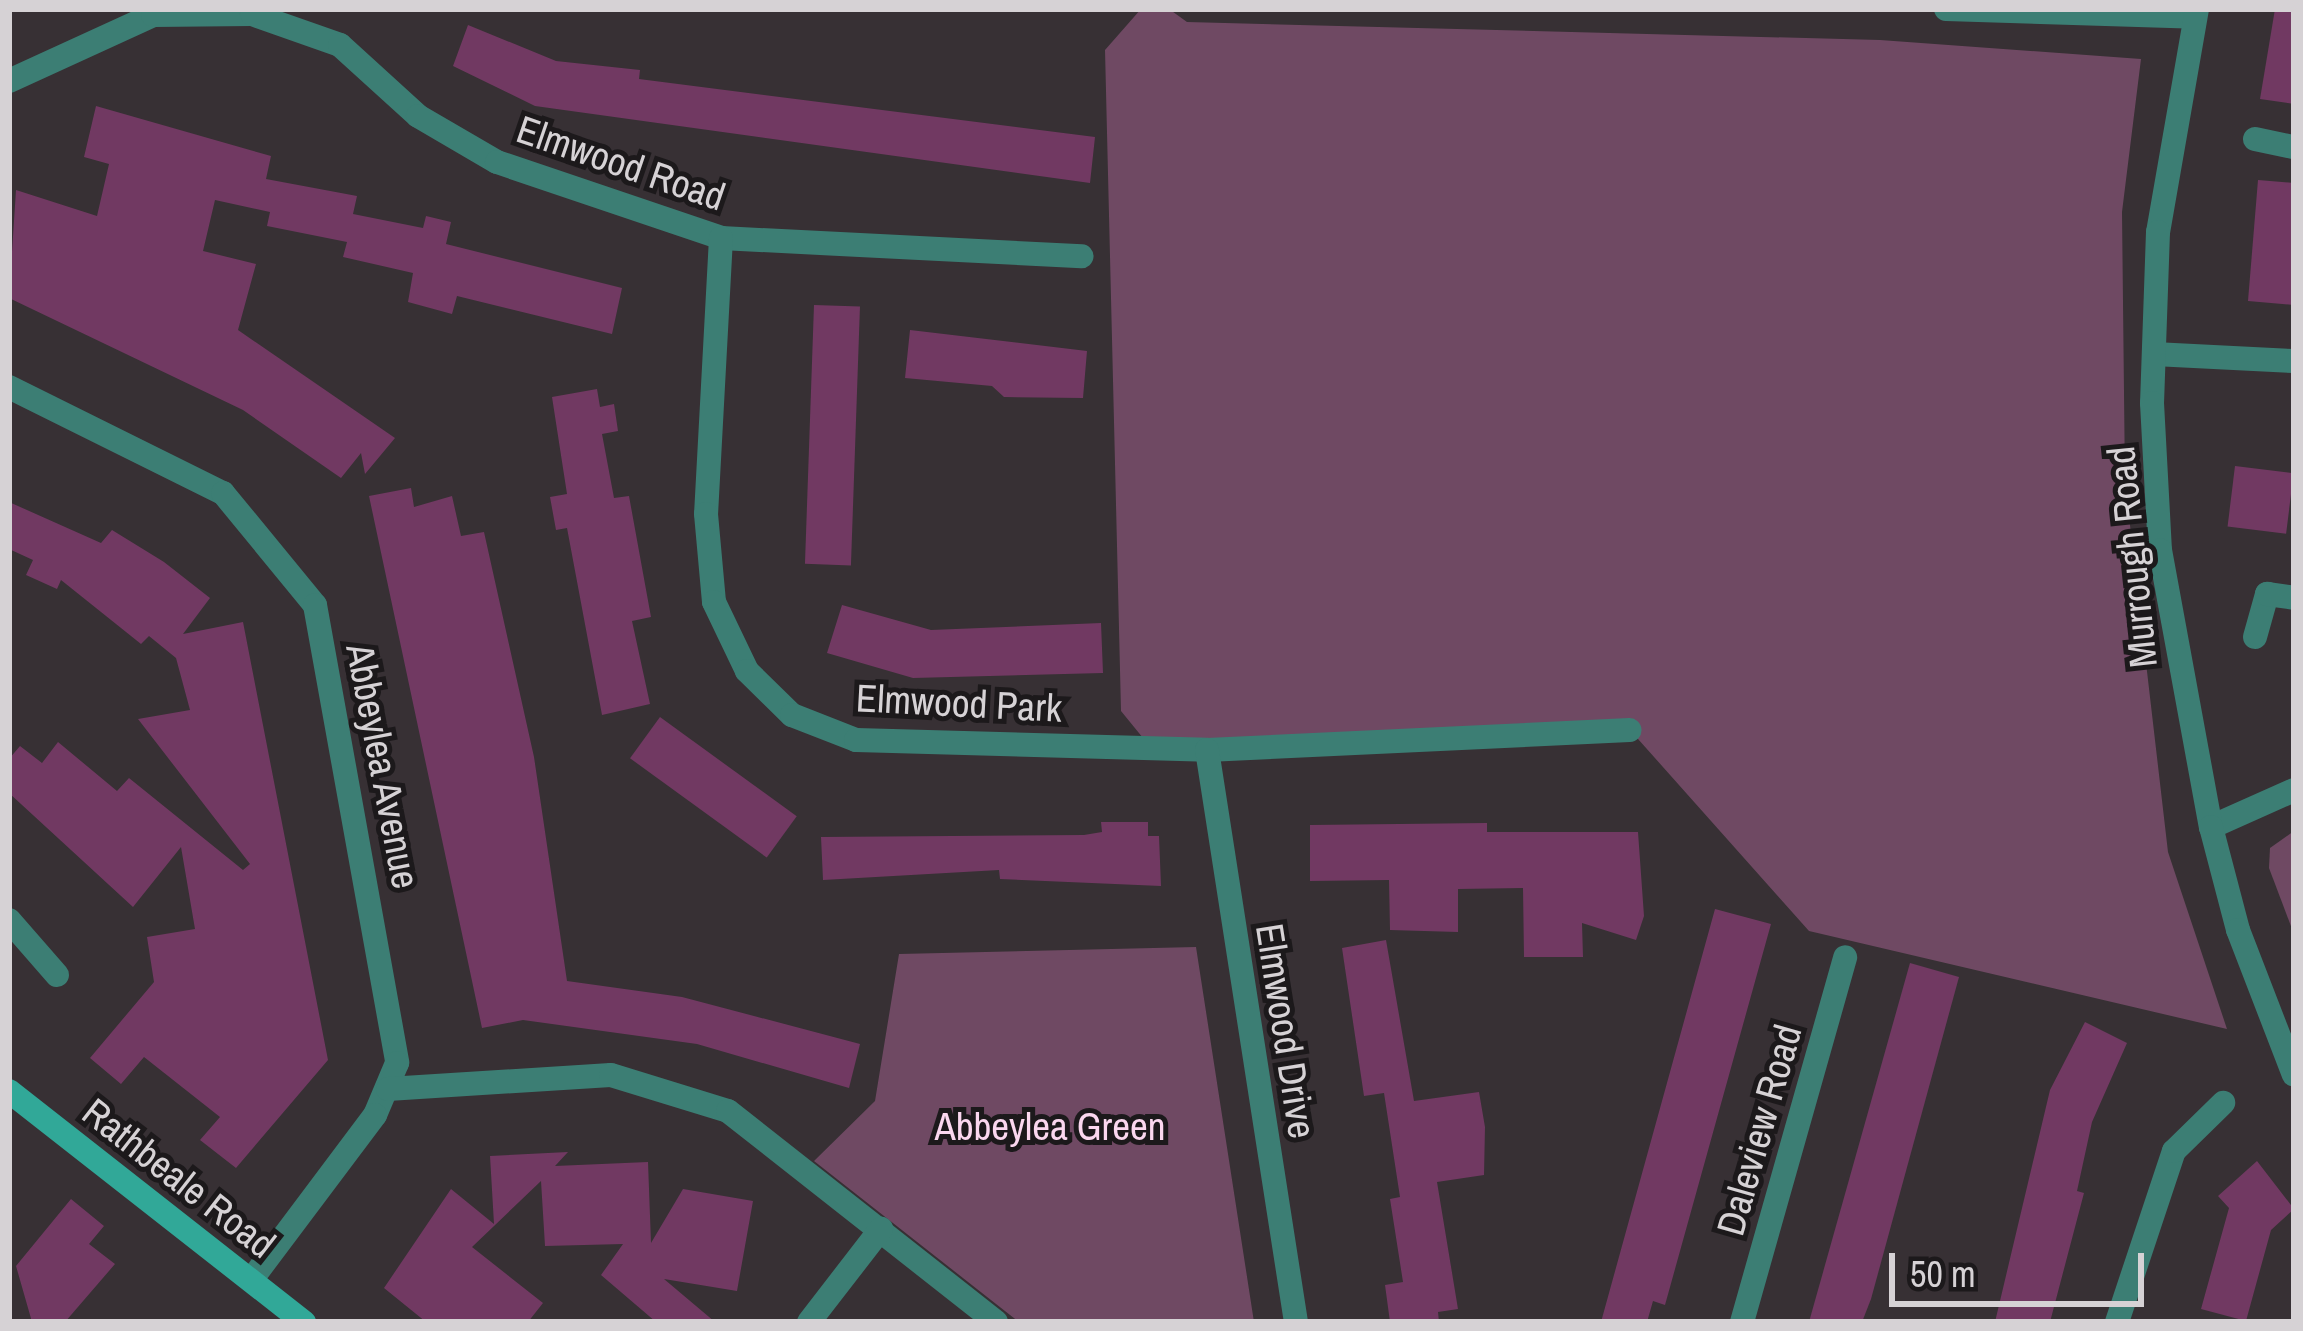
<!DOCTYPE html>
<style>
body{margin:0}
#map{position:relative;width:2303px;height:1331px;overflow:hidden;background:#373034;font-family:"Archivo Narrow",sans-serif}
div>[style]{position:absolute}
.green>*{inset:0;background:#6f4963}
.building>*{inset:0;background:#713962;transform-origin:0 0}
.minor>*{height:24px;margin:-12px;padding:0 12px;transform-origin:12px;border-radius:12px;background:#3c7e74}
.tertiary>*{height:24px;margin:-12px;padding:0 12px;transform-origin:12px;border-radius:12px;background:#3c7e74}
.secondary>*{height:24px;margin:-12px;padding:0 12px;transform-origin:12px;border-radius:12px;background:#31a898}
span{translate:-50% -50%;white-space:nowrap;text-align:center;line-height:1.15;-webkit-text-stroke:10px #1c191b;paint-order:stroke}
.street-label{font-size:39px;color:#d6d2d5}
.park-label{font-size:39px;color:#fbd7ef}
.frame{position:absolute;inset:0;border:12px solid #d6d2d5;pointer-events:none}
.scale{position:absolute;left:1889px;top:1253px;width:255px;height:54px;box-sizing:border-box;border:6px solid #d6d2d5;border-top:0;padding-left:15px;font-size:36px;line-height:42px;white-space:nowrap;color:#d6d2d5;-webkit-text-stroke:9px #1c191b;paint-order:stroke}
</style>
<div id="map">
<div class="green">
<div style="clip-path:polygon(1141px 9px,1169px 9px,1187px 22px,1880px 40px,2141px 59px,2122px 212px,2125px 482px,2168px 852px,2227px 1029px,1809px 931px,1630px 730px,1152px 749px,1121px 711px,1105px 50px)"></div>
<div style="clip-path:polygon(2294px 831px,2294px 934px,2269px 868px,2270px 848px)"></div>
<div style="clip-path:polygon(1196px 947px,1254px 1322px,1019px 1322px,814px 1161px,875px 1101px,899px 954px)"></div>
</div>
<div class="building">
<div style="clip-path:polygon(2275px 9px,2294px 9px,2294px 104px,2260px 99px)"></div>
<div style="clip-path:polygon(468px 25px,556px 61px,640px 70px,639px 79px,1095px 137px,1090px 183px,535px 106px,453px 66px)"></div>
<div style="clip-path:polygon(96px 106px,271px 156px,266px 179px,357px 196px,353px 214px,423px 228px,426px 216px,451px 222px,446px 244px,622px 288px,612px 334px,457px 296px,452px 314px,408px 302px,413px 273px,343px 257px,347px 242px,267px 226px,270px 212px,215px 200px,203px 251px,256px 264px,238px 330px,395px 438px,365px 474px,361px 453px,341px 478px,243px 410px,9px 298px,16px 190px,97px 216px,109px 164px,84px 157px)"></div>
<div style="clip-path:polygon(2258px 180px,2294px 183px,2294px 305px,2248px 301px)"></div>
<div style="left:814px;top:305px;width:46px;height:259px;rotate:2deg"></div>
<div style="clip-path:polygon(910px 330px,1087px 351px,1083px 398px,1004px 397px,992px 386px,905px 378px)"></div>
<div style="clip-path:polygon(597px 389px,600px 407px,614px 404px,618px 431px,602px 434px,614px 498px,629px 496px,651px 617px,632px 621px,650px 704px,602px 715px,567px 528px,556px 530px,550px 497px,567px 494px,552px 397px)"></div>
<div style="left:2235px;top:466px;width:59px;height:61px;rotate:7deg"></div>
<div style="clip-path:polygon(411px 488px,414px 507px,452px 496px,461px 536px,484px 532px,534px 757px,567px 981px,682px 997px,860px 1044px,849px 1088px,697px 1044px,523px 1020px,482px 1028px,369px 496px)"></div>
<div style="clip-path:polygon(9px 502px,101px 543px,112px 530px,164px 562px,210px 598px,183px 634px,243px 622px,328px 1060px,236px 1168px,200px 1140px,220px 1117px,144px 1057px,121px 1084px,90px 1058px,154px 982px,147px 937px,195px 929px,181px 847px,133px 907px,9px 793px,9px 759px,20px 746px,42px 763px,58px 742px,117px 791px,129px 778px,243px 870px,250px 864px,138px 719px,190px 710px,176px 658px,149px 636px,141px 644px,61px 580px,57px 589px,26px 575px,33px 560px,9px 549px)"></div>
<div style="clip-path:polygon(842px 605px,931px 630px,1101px 623px,1103px 673px,913px 678px,827px 653px)"></div>
<div style="left:660px;top:717px;width:169px;height:51px;rotate:36deg"></div>
<div style="clip-path:polygon(1101px 822px,1148px 822px,1148px 836px,1159px 836px,1161px 886px,1000px 879px,999px 870px,823px 880px,821px 837px,1084px 835px,1102px 832px)"></div>
<div style="clip-path:polygon(1487px 823px,1487px 832px,1638px 832px,1644px 916px,1636px 940px,1582px 923px,1583px 957px,1524px 957px,1523px 888px,1458px 889px,1458px 932px,1390px 930px,1389px 880px,1310px 881px,1310px 825px)"></div>
<div style="clip-path:polygon(1715px 909px,1771px 924px,1665px 1305px,1653px 1301px,1647px 1322px,1601px 1322px)"></div>
<div style="clip-path:polygon(1386px 940px,1414px 1101px,1479px 1092px,1485px 1127px,1484px 1175px,1437px 1182px,1458px 1309px,1438px 1312px,1439px 1322px,1390px 1322px,1385px 1285px,1403px 1282px,1390px 1199px,1400px 1197px,1384px 1093px,1364px 1096px,1342px 948px)"></div>
<div style="clip-path:polygon(1910px 963px,1959px 977px,1871px 1299px,1862px 1322px,1809px 1322px)"></div>
<div style="clip-path:polygon(2085px 1022px,2127px 1043px,2092px 1122px,2077px 1191px,2084px 1193px,2050px 1322px,1995px 1322px,2050px 1090px)"></div>
<div style="clip-path:polygon(568px 1152px,555px 1166px,648px 1162px,651px 1243px,683px 1189px,753px 1201px,737px 1291px,664px 1279px,715px 1322px,656px 1322px,601px 1275px,623px 1244px,545px 1246px,541px 1181px,472px 1247px,543px 1303px,528px 1322px,426px 1322px,384px 1288px,451px 1189px,494px 1224px,490px 1156px)"></div>
<div style="clip-path:polygon(2257px 1161px,2294px 1209px,2271px 1230px,2246px 1321px,2201px 1309px,2229px 1208px,2218px 1196px)"></div>
<div style="clip-path:polygon(71px 1199px,104px 1226px,89px 1244px,115px 1264px,65px 1322px,32px 1322px,16px 1266px)"></div>
</div>
<div class="minor">
<div style="left:1946px;top:9px;width:249px;rotate:1.8deg"></div>
<div style="left:9px;top:81px;width:158px;rotate:-24.6deg"></div>
<div style="left:153px;top:15px;width:99px;rotate:-0.6deg"></div>
<div style="left:252px;top:14px;width:93px;rotate:19.4deg"></div>
<div style="left:340px;top:45px;width:105px;rotate:42.3deg"></div>
<div style="left:418px;top:116px;width:91px;rotate:30.2deg"></div>
<div style="left:497px;top:162px;width:237px;rotate:18.7deg"></div>
<div style="left:721px;top:238px;width:361px;rotate:2.9deg"></div>
<div style="left:2255px;top:139px;width:40px;rotate:12deg"></div>
<div style="left:721px;top:238px;width:276px;rotate:93.1deg"></div>
<div style="left:706px;top:514px;width:88px;rotate:84.8deg"></div>
<div style="left:714px;top:602px;width:76px;rotate:64.4deg"></div>
<div style="left:747px;top:671px;width:63px;rotate:44.4deg"></div>
<div style="left:792px;top:715px;width:69px;rotate:21.3deg"></div>
<div style="left:856px;top:740px;width:351px;rotate:1.6deg"></div>
<div style="left:1207px;top:750px;width:423px;rotate:-2.7deg"></div>
<div style="left:2154px;top:354px;width:140px;rotate:2.9deg"></div>
<div style="left:9px;top:387px;width:239px;rotate:26.4deg"></div>
<div style="left:223px;top:493px;width:145px;rotate:50.6deg"></div>
<div style="left:315px;top:605px;width:465px;rotate:79.8deg"></div>
<div style="left:397px;top:1063px;width:56px;rotate:112.9deg"></div>
<div style="left:375px;top:1115px;width:205px;rotate:126.9deg"></div>
<div style="left:2255px;top:637px;width:45px;rotate:-74.4deg"></div>
<div style="left:2267px;top:594px;width:27px;rotate:8deg"></div>
<div style="left:1207px;top:750px;width:579px;rotate:81.16deg"></div>
<div style="left:2211px;top:827px;width:91px;rotate:-24deg"></div>
<div style="left:9px;top:920px;width:73px;rotate:48.9deg"></div>
<div style="left:388px;top:1089px;width:223px;rotate:-3.6deg"></div>
<div style="left:611px;top:1075px;width:122px;rotate:17.1deg"></div>
<div style="left:728px;top:1111px;width:341px;rotate:38.2deg"></div>
<div style="left:809px;top:1322px;width:118px;rotate:-52.3deg"></div>
<div style="left:1742px;top:1322px;width:379px;rotate:-74.2deg"></div>
<div style="left:2117px;top:1322px;width:180px;rotate:-71.6deg"></div>
<div style="left:2174px;top:1151px;width:69px;rotate:-44.4deg"></div>
</div>
<div class="tertiary">
<div style="left:2197px;top:9px;width:226px;rotate:99.9deg"></div>
<div style="left:2158px;top:232px;width:171px;rotate:92deg"></div>
<div style="left:2152px;top:403px;width:147px;rotate:86.9deg"></div>
<div style="left:2160px;top:550px;width:282px;rotate:79.6deg"></div>
<div style="left:2211px;top:827px;width:106px;rotate:75.3deg"></div>
<div style="left:2238px;top:930px;width:155px;rotate:68.9deg"></div>
</div>
<div class="secondary">
<div style="left:9px;top:1091px;width:375px;rotate:38.1deg"></div>
</div>
<div class="street-label">
<span style="left:621px;top:163px;rotate:19deg">Elmwood Road</span>
<span style="left:2132px;top:557px;rotate:-96deg">Murrough Road</span>
<span style="left:959px;top:703px;rotate:3deg">Elmwood Park</span>
<span style="left:383px;top:766px;rotate:79deg">Abbeylea Avenue</span>
<span style="left:1286px;top:1031px;rotate:81deg">Elmwood Drive</span>
<span style="left:1759px;top:1130px;rotate:-74deg">Daleview Road</span>
<span style="left:179px;top:1178px;rotate:38deg">Rathbeale Road</span>
</div>
<div class="park-label">
<span style="left:1050px;top:1126px">Abbeylea Green</span>
</div>
<div class="frame"></div>
<div class="scale">50 m</div>
</div>
